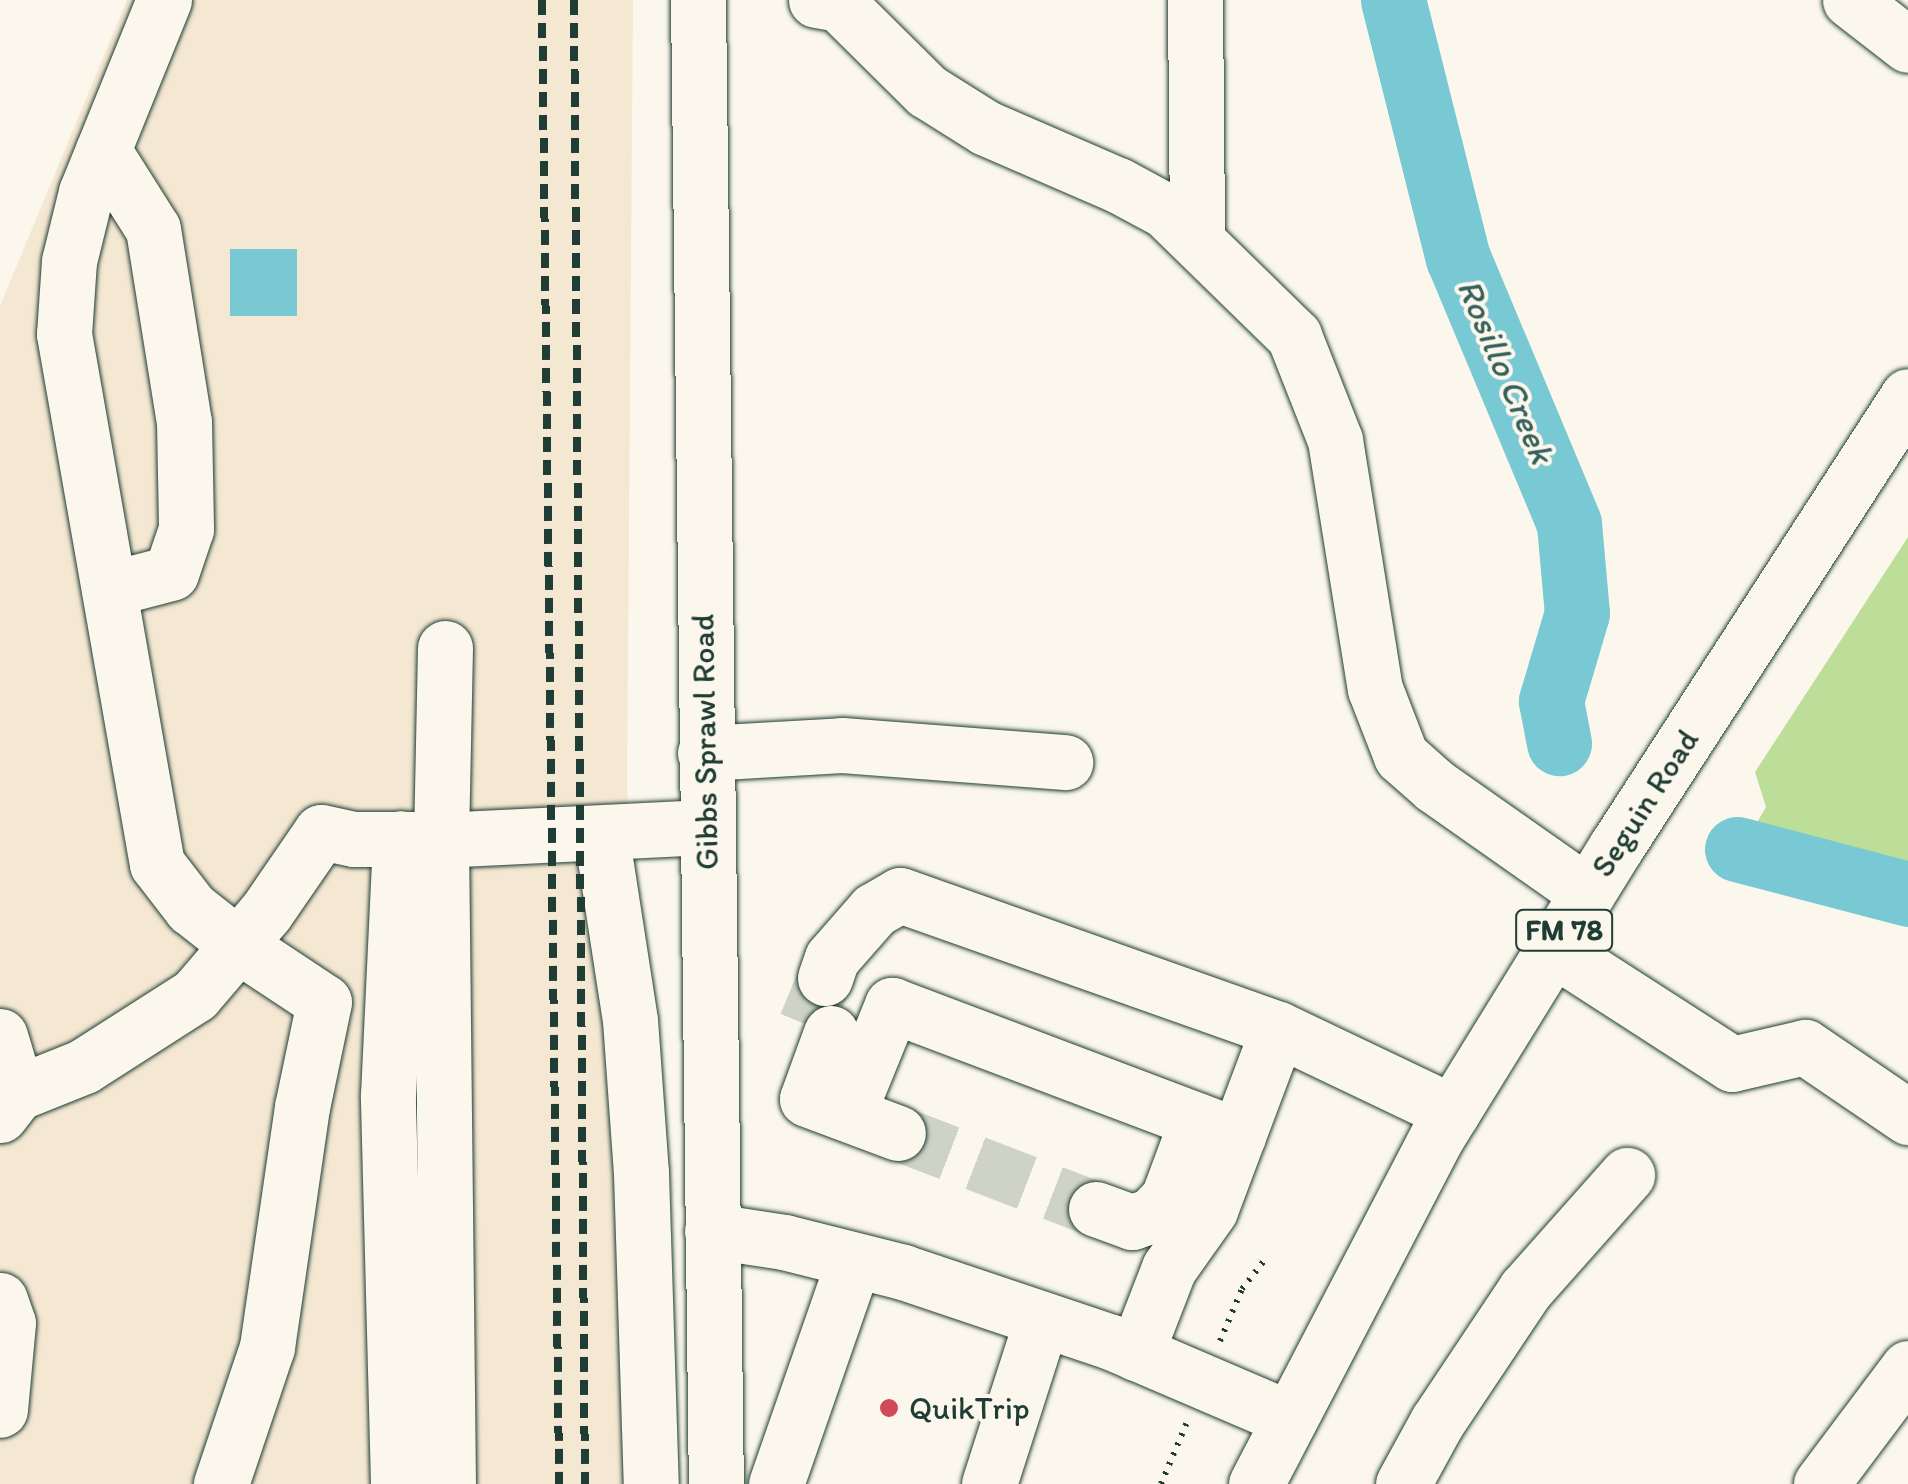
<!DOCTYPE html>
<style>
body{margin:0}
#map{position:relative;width:1908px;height:1484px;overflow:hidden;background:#fbf7ec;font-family:Itim,sans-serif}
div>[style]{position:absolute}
.built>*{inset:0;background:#f5e8d3}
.green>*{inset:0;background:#bdde98}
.water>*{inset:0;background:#78c9d3;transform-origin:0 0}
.river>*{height:65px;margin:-32.5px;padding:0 32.5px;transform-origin:32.5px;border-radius:32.5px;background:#78c9d3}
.minor-tunnel>*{height:55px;margin-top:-27.5px;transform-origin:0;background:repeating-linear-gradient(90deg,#cfd2c7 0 55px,transparent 0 83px)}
.path>*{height:6px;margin-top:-3px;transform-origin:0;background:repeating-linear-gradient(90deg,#1f3d34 0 2.5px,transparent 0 10.5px)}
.roads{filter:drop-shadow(0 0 2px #1f3d34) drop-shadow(0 0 2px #1f3d34)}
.minor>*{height:55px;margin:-27.5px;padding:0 27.5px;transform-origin:27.5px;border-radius:27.5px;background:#fbf7ec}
.major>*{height:55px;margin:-27.5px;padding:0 27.5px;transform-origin:27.5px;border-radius:27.5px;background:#fbf7ec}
.rail>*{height:8px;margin-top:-4px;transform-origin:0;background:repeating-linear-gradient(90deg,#1f3d34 0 15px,transparent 0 23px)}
.dots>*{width:28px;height:28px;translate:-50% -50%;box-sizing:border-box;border:5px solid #fbf7ec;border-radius:50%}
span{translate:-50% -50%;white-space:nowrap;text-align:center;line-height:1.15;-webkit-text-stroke:8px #fbf7ec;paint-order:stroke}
.shield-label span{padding:2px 8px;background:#fbf7ec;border:2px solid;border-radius:8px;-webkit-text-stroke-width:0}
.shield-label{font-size:30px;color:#1f3d34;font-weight:700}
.street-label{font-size:32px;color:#1f3d34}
.poi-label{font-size:32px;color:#1f3d34}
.left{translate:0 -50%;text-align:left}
.water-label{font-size:35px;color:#35605c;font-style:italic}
</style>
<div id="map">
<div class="built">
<div style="clip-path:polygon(127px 0,633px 0,627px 786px,658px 1484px,0 1484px,0 306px)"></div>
</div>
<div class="green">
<div style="clip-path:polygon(1908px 537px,1908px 874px,1752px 831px,1766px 807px,1755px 772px)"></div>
</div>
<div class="water">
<div style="left:230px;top:249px;width:67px;height:67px"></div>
</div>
<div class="river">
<div style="left:1393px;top:0;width:266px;rotate:75.9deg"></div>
<div style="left:1458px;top:258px;width:288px;rotate:67.3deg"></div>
<div style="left:1569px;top:524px;width:89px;rotate:84.9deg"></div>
<div style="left:1577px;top:613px;width:92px;rotate:106.5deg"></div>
<div style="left:1551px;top:701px;width:43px;rotate:79.2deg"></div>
<div style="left:1737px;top:849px;width:177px;rotate:14.7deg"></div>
</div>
<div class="minor-tunnel">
<div style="left:806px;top:1024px;width:50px;rotate:-67.6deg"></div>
<div style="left:898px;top:1133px;width:212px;rotate:21deg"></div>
</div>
<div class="path">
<div style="left:1220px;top:1341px;width:56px;rotate:-67.1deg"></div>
<div style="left:1242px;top:1289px;width:37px;rotate:-52deg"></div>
<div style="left:1161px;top:1484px;width:67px;rotate:-67.2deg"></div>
</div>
<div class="roads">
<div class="minor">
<div style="left:164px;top:0;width:207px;rotate:112.1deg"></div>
<div style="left:86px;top:192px;width:71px;rotate:103.8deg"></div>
<div style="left:69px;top:261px;width:73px;rotate:93.9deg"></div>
<div style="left:64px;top:334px;width:538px;rotate:80.05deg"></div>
<div style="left:157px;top:864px;width:56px;rotate:52.3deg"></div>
<div style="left:191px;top:908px;width:60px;rotate:38.2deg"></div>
<div style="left:238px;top:945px;width:103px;rotate:33.5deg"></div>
<div style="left:324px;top:1002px;width:107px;rotate:101.8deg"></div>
<div style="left:302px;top:1107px;width:243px;rotate:98.3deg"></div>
<div style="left:267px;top:1347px;width:145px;rotate:108.6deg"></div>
<div style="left:698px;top:0;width:1484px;rotate:89.31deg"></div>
<div style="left:816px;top:0;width:23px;rotate:10deg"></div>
<div style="left:839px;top:4px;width:124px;rotate:44.7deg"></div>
<div style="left:927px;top:91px;width:70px;rotate:32.1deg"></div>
<div style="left:986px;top:128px;width:144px;rotate:23.4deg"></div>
<div style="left:1118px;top:185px;width:55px;rotate:28.4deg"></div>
<div style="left:1166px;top:211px;width:179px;rotate:44.3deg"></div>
<div style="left:1294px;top:336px;width:112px;rotate:68.5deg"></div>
<div style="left:1335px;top:440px;width:252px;rotate:80.9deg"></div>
<div style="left:1375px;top:689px;width:72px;rotate:68.8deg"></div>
<div style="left:1401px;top:756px;width:45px;rotate:41.4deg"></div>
<div style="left:1435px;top:786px;width:186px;rotate:35.1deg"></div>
<div style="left:1195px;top:0;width:239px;rotate:89.5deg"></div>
<div style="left:1850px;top:0;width:73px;rotate:37.8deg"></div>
<div style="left:103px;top:150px;width:93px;rotate:57.7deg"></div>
<div style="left:153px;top:229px;width:195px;rotate:80.9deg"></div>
<div style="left:184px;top:422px;width:107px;rotate:88.9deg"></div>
<div style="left:186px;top:529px;width:46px;rotate:108.8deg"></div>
<div style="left:171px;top:573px;width:64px;rotate:165.5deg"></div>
<div style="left:445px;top:648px;width:190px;rotate:91.2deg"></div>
<div style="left:441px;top:838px;width:646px;rotate:89.38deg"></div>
<div style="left:705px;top:753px;width:137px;rotate:-3.3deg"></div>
<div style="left:842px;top:745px;width:224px;rotate:4.4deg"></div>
<div style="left:601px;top:833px;width:189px;rotate:81.2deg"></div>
<div style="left:630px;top:1020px;width:153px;rotate:85.9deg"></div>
<div style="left:641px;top:1173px;width:311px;rotate:88.2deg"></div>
<div style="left:1552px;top:948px;width:214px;rotate:32.8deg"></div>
<div style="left:1732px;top:1064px;width:75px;rotate:-13.1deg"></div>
<div style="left:1805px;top:1047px;width:125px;rotate:34.2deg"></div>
<div style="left:825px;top:978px;width:21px;rotate:-71deg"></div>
<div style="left:832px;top:958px;width:64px;rotate:-48.8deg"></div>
<div style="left:874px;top:910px;width:30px;rotate:-30deg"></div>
<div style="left:900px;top:895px;width:401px;rotate:19.5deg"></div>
<div style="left:831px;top:1033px;width:70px;rotate:110deg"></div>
<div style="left:807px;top:1099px;width:97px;rotate:20.5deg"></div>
<div style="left:0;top:1036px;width:59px;rotate:73.4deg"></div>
<div style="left:848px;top:1113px;width:117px;rotate:-67.8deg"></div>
<div style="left:892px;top:1005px;width:370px;rotate:20.7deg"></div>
<div style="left:0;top:1115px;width:28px;rotate:-52deg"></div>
<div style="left:17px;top:1093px;width:72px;rotate:-21.9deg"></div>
<div style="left:84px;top:1066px;width:132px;rotate:-32.6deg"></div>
<div style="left:195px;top:995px;width:109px;rotate:-49.5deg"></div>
<div style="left:266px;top:912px;width:97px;rotate:-55.5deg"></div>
<div style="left:321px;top:832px;width:34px;rotate:12deg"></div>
<div style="left:354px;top:839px;width:106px"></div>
<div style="left:460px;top:839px;width:246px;rotate:-2.8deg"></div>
<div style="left:1096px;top:1209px;width:38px;rotate:20deg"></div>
<div style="left:1132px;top:1222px;width:21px;rotate:-19deg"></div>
<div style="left:1152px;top:1215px;width:23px;rotate:-47deg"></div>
<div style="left:1168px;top:1198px;width:83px;rotate:-69.6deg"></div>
<div style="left:712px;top:1231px;width:73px;rotate:8.7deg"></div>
<div style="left:784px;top:1242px;width:123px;rotate:14.1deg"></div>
<div style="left:903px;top:1272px;width:219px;rotate:18.6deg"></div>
<div style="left:1111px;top:1342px;width:193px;rotate:23.2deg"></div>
<div style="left:0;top:1300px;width:24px;rotate:71deg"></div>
<div style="left:8px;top:1323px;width:87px;rotate:95.3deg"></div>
<div style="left:1136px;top:1353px;width:91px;rotate:-68.8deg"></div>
<div style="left:1169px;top:1268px;width:71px;rotate:-54.7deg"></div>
<div style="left:1210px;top:1210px;width:193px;rotate:-69.4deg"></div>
<div style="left:1278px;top:1029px;width:193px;rotate:25.5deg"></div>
<div style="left:398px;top:1484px;width:389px;rotate:-91.5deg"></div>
<div style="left:388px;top:1095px;width:257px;rotate:-87.3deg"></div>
<div style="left:776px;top:1484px;width:237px;rotate:-70.8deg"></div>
<div style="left:989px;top:1484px;width:173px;rotate:-72.2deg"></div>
<div style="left:1403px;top:1484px;width:71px;rotate:-61.3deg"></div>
<div style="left:1437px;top:1422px;width:159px;rotate:-56.3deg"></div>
<div style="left:1525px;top:1290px;width:154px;rotate:-48.4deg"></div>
<div style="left:1821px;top:1484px;width:145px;rotate:-53.1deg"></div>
</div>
<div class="major">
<div style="left:1256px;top:1484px;width:394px;rotate:-62.5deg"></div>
<div style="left:1438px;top:1135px;width:339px;rotate:-58.3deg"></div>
<div style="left:1616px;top:847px;width:537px;rotate:-57.08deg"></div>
</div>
</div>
<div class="rail">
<div style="left:542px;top:0;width:1484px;rotate:89.34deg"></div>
<div style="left:574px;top:0;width:1484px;rotate:89.58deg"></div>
</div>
<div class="dots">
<div style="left:889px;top:1408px;background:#d1495b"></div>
</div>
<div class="shield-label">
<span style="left:1564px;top:930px">FM 78</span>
</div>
<div class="street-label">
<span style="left:705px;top:742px;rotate:-91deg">Gibbs Sprawl Road</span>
<span style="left:1645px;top:803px;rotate:-57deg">Seguin Road</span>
</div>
<div class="poi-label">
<span class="left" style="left:909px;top:1408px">QuikTrip</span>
</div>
<div class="water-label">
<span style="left:1506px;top:371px;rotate:67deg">Rosillo Creek</span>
</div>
</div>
